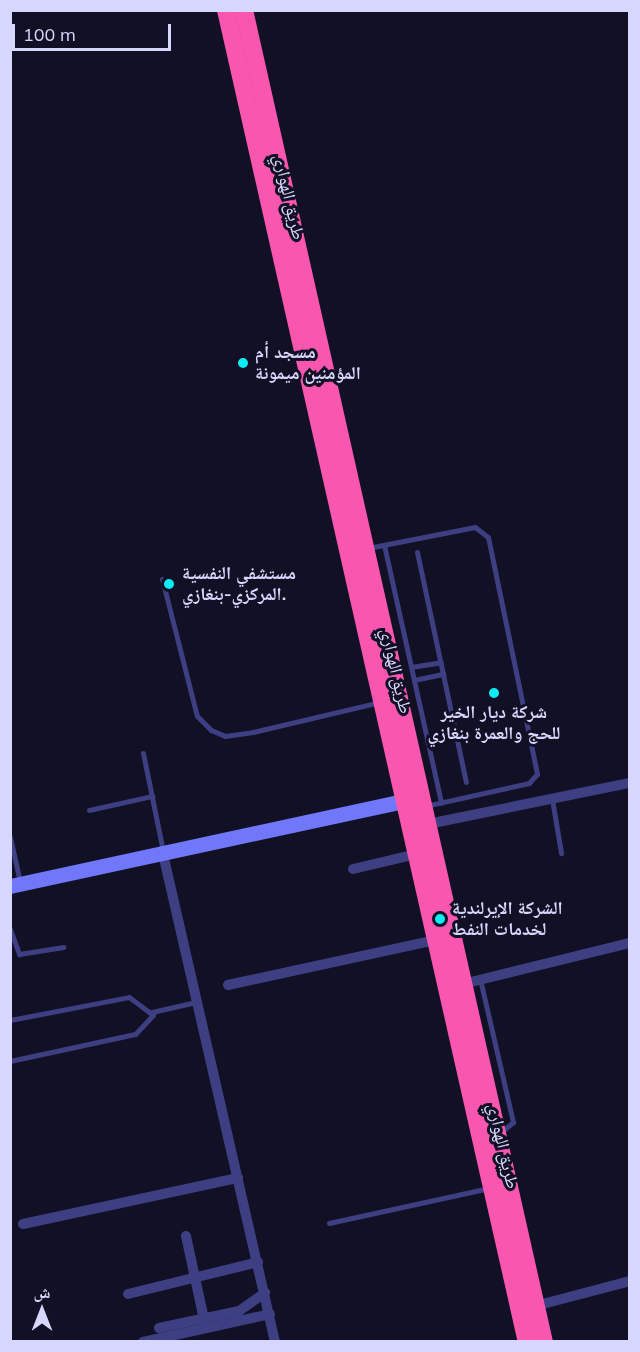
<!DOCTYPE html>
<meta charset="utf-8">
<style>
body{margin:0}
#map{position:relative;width:640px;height:1352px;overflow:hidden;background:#121025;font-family:Mulish,"Noto Naskh Arabic",sans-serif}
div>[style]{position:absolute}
.lane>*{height:5px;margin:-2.5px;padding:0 2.5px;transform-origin:2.5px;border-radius:2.5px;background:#3d3f82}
.street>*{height:10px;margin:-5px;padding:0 5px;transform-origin:5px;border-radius:5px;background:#3d3f82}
.secondary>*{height:15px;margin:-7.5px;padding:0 7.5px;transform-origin:7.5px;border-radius:7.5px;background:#7177f9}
.highway>*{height:18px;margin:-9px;padding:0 9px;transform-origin:9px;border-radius:9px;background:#f856af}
.dots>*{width:16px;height:16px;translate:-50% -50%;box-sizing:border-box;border:3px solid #121025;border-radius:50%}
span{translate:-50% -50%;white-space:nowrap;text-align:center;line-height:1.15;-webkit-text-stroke:6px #121025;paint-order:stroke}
.street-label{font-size:18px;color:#d7d6fd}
.poi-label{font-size:18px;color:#d7d6fd;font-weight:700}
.left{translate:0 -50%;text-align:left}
.frame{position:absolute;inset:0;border:12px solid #d7d6fd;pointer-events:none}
.north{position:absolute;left:12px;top:1280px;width:60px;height:60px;-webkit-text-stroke:4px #121025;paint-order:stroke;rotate:0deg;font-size:16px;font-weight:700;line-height:24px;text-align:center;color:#d7d6fd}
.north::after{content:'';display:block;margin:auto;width:21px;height:27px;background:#d7d6fd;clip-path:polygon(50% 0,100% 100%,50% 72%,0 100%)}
.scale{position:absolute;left:12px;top:24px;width:159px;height:27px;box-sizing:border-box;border:3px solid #d7d6fd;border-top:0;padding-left:8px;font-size:18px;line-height:21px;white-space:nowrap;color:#d7d6fd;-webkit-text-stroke:4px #121025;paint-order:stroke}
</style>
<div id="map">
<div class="lane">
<div style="left:384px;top:545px;width:264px;rotate:77.5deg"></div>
<div style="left:368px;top:548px;width:109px;rotate:-11.1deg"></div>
<div style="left:475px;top:527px;width:16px;rotate:38deg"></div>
<div style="left:488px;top:537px;width:242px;rotate:78.3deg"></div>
<div style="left:537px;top:774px;width:12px;rotate:132deg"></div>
<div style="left:529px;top:783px;width:107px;rotate:167.5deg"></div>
<div style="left:417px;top:552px;width:235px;rotate:78deg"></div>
<div style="left:162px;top:579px;width:141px;rotate:75.7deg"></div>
<div style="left:197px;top:716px;width:20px;rotate:45deg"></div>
<div style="left:211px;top:730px;width:15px;rotate:23deg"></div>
<div style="left:225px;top:736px;width:28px;rotate:-8deg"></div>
<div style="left:253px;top:732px;width:130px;rotate:-13.3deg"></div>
<div style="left:411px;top:667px;width:30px;rotate:-9deg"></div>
<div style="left:414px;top:680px;width:30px;rotate:-12deg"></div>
<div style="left:143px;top:753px;width:100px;rotate:78.5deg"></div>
<div style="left:552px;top:799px;width:55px;rotate:80.5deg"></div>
<div style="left:89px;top:810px;width:65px;rotate:-12.5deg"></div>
<div style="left:10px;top:837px;width:46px;rotate:77.5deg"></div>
<div style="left:10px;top:929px;width:27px;rotate:70deg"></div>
<div style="left:19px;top:954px;width:45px;rotate:-9deg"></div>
<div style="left:480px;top:979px;width:147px;rotate:77deg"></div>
<div style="left:513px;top:1122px;width:16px;rotate:140deg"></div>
<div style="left:152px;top:1012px;width:45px;rotate:-12.8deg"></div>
<div style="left:10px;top:1020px;width:121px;rotate:-10.9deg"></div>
<div style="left:129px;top:997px;width:30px;rotate:37deg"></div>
<div style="left:153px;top:1015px;width:26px;rotate:133deg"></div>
<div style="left:135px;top:1034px;width:128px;rotate:167.8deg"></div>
<div style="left:329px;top:1223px;width:164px;rotate:-12.3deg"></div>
</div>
<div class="street">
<div style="left:428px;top:824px;width:206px;rotate:-11.5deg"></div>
<div style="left:163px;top:854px;width:501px;rotate:77.07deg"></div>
<div style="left:353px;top:869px;width:66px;rotate:-13.2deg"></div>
<div style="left:463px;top:984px;width:172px;rotate:-13.8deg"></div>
<div style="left:228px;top:985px;width:213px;rotate:-12.2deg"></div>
<div style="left:23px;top:1224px;width:220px;rotate:-12.1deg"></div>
<div style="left:186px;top:1236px;width:85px;rotate:77.8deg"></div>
<div style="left:128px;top:1294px;width:134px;rotate:-13.8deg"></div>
<div style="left:535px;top:1306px;width:98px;rotate:-14.7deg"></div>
<div style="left:159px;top:1328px;width:82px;rotate:-12deg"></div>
<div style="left:239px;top:1311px;width:32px;rotate:-35deg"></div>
<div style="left:143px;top:1342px;width:130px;rotate:-12.4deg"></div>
</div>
<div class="secondary">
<div style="left:10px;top:886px;width:403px;rotate:-12.2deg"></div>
</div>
<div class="highway">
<div style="left:226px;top:10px;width:1366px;rotate:77.27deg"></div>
<div style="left:244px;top:10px;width:1365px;rotate:77.31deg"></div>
</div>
<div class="dots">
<div style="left:243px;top:363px;background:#0bedf4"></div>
<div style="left:169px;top:584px;background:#0bedf4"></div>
<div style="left:494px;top:693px;background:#0bedf4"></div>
<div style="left:440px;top:919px;background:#0bedf4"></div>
</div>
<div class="street-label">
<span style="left:289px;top:197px;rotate:77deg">طريق الهواري</span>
<span style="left:396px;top:671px;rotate:77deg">طريق الهواري</span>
<span style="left:503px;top:1146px;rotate:77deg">طريق الهواري</span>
</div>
<div class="poi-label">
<span class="left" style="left:255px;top:363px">مسجد أم<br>المؤمنين ميمونة</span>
<span class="left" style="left:182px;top:584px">مستشفي النفسية<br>المركزي-بنغازي.</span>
<span style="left:494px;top:723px">شركة ديار الخير<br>للحج والعمرة بنغازي</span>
<span class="left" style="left:452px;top:919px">الشركة الإيرلندية<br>لخدمات النفط</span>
</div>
<div class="frame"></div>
<div class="north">ش</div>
<div class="scale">100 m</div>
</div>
